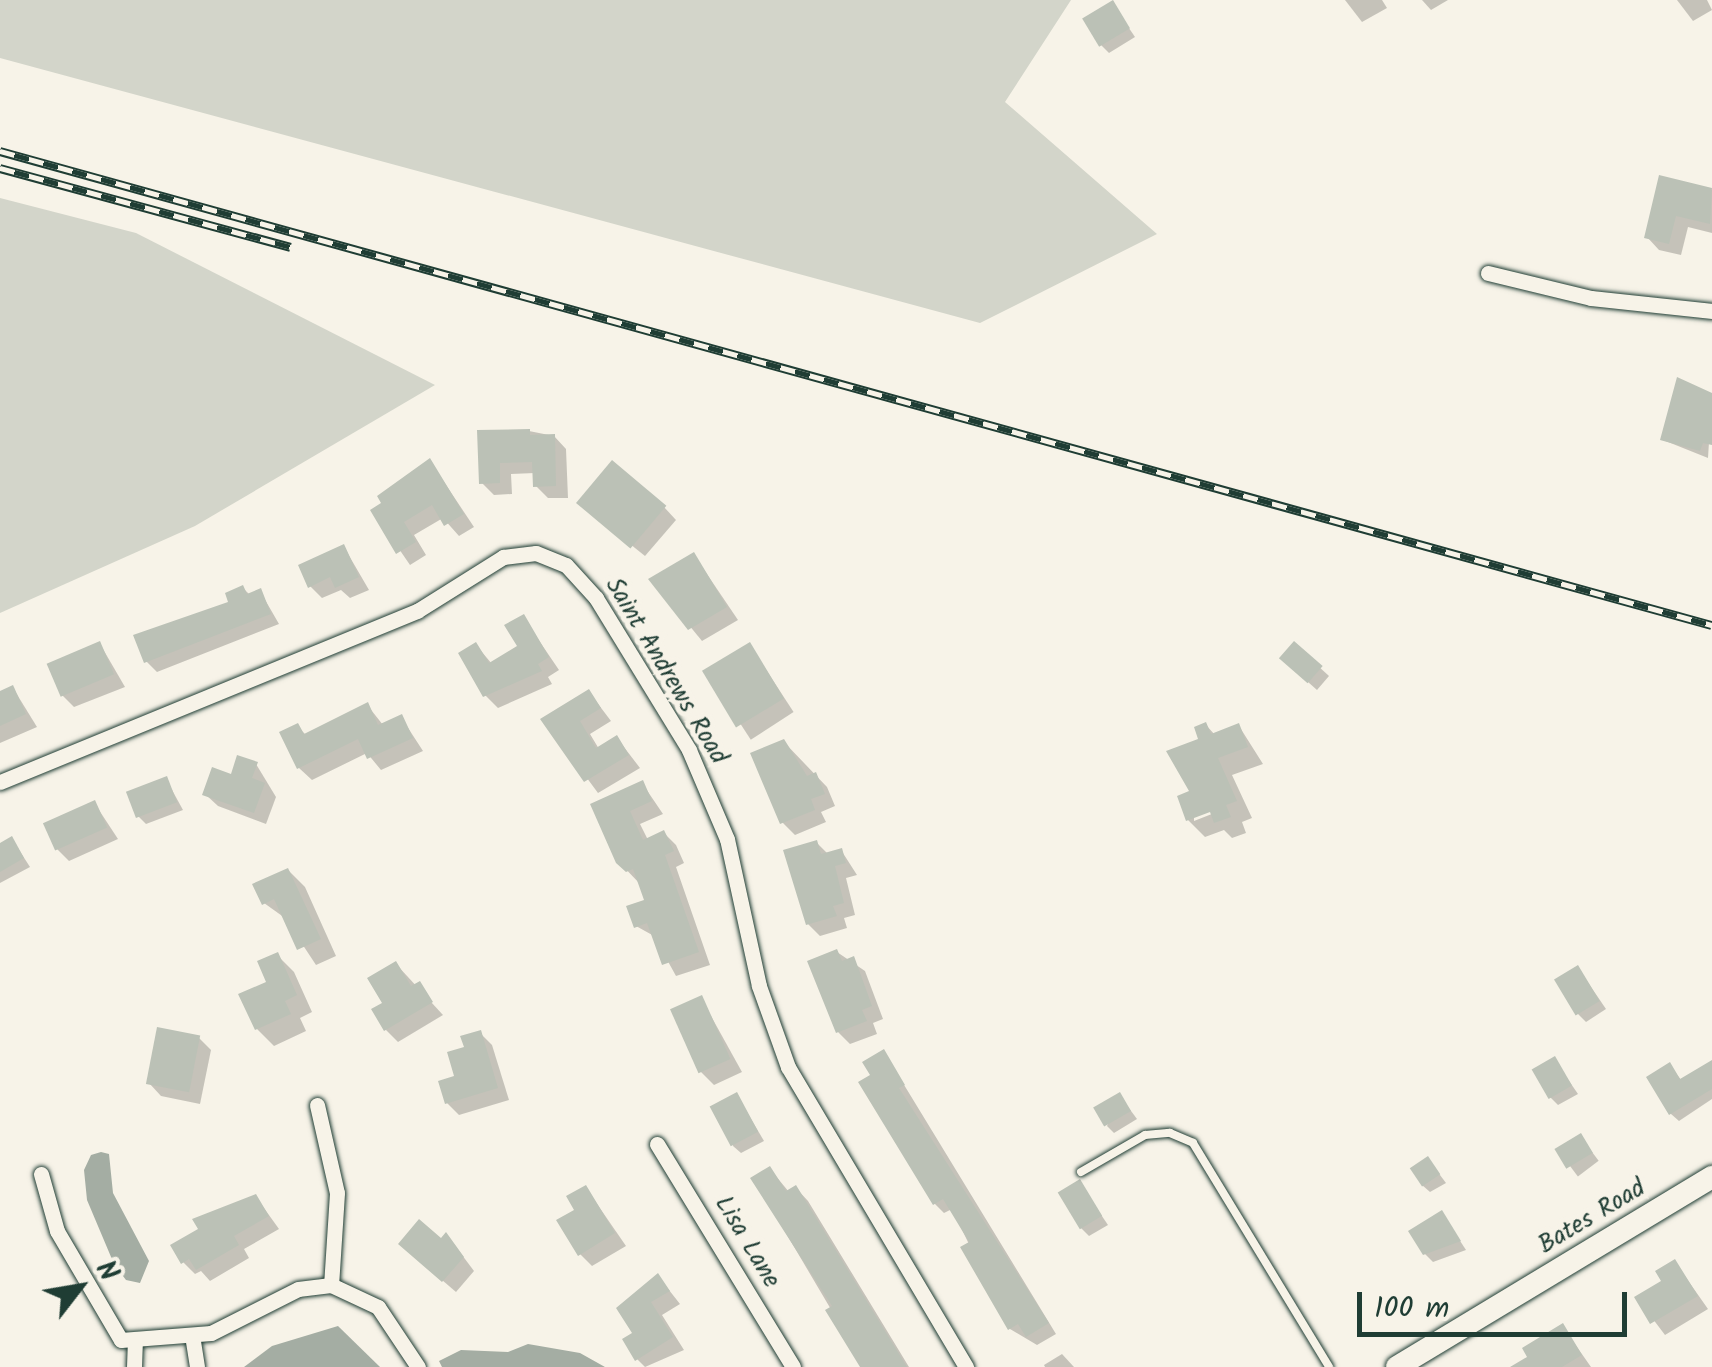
<!DOCTYPE html>
<style>
body{margin:0}
#map{position:relative;width:1712px;height:1367px;overflow:hidden;background:#f7f3e8;font-family:Kalam,sans-serif}
div>[style]{position:absolute}
.green>*{inset:0;background:#d3d5ca}
.water>*{inset:0;background:#a4ada3}
.shadow>*{inset:0;background:#0003;transform-origin:0 0}
.building>*{inset:0;background:#bbc1b6;transform-origin:0 0}
.roads{filter:drop-shadow(0 0 2px #1f3d34) drop-shadow(0 0 2px #1f3d34)}
.lane>*{height:8px;margin:-4px;padding:0 4px;transform-origin:4px;border-radius:4px;background:#f7f3e8}
.street>*{height:15px;margin:-7.5px;padding:0 7.5px;transform-origin:7.5px;border-radius:7.5px;background:#f7f3e8}
.secondary>*{height:22px;margin:-11px;padding:0 11px;transform-origin:11px;border-radius:11px;background:#f7f3e8}
.rail>*{height:9px;margin-top:-4.5px;transform-origin:0;background:repeating-linear-gradient(90deg,#f7f3e8 0 15px,#1f3d34 0 30px);box-sizing:border-box;border-block:2px solid #1f3d34}
span{translate:-50% -50%;white-space:nowrap;text-align:center;line-height:1.15;-webkit-text-stroke:10px #f7f3e8;paint-order:stroke}
.street-label{font-size:25px;color:#1f3d34}
.north{position:absolute;left:30px;top:1237px;width:100px;height:100px;-webkit-text-stroke:8px #f7f3e8;paint-order:stroke;rotate:59deg;font-size:28px;font-weight:700;line-height:40px;text-align:center;color:#1f3d34}
.north::after{content:'';display:block;margin:auto;width:35px;height:45px;background:#1f3d34;clip-path:polygon(50% 0,100% 100%,50% 72%,0 100%)}
.scale{position:absolute;left:1357px;top:1292px;width:270px;height:45px;box-sizing:border-box;border:5px solid #1f3d34;border-top:0;padding-left:12px;font-size:30px;line-height:35px;white-space:nowrap;color:#1f3d34;-webkit-text-stroke:8px #f7f3e8;paint-order:stroke}
</style>
<div id="map">
<div class="green">
<div style="clip-path:polygon(0 0,1071px 0,1005px 102px,1157px 234px,980px 323px,0 58px)"></div>
<div style="clip-path:polygon(0 198px,136px 233px,435px 385px,195px 526px,0 613px)"></div>
</div>
<div class="water">
<div style="clip-path:polygon(101px 1152px,109px 1154px,113px 1193px,149px 1261px,140px 1283px,126px 1280px,114px 1264px,87px 1200px,84px 1170px,91px 1155px)"></div>
<div style="clip-path:polygon(338px 1326px,380px 1367px,244px 1367px,272px 1346px)"></div>
<div style="clip-path:polygon(528px 1344px,580px 1353px,605px 1367px,442px 1367px,439px 1361px,461px 1350px,508px 1352px)"></div>
</div>
<div class="shadow">
<div style="clip-path:polygon(1345px 0,1382px 0,1387px 8px,1362px 22px)"></div>
<div style="clip-path:polygon(1422px 0,1448px 0,1431px 10px)"></div>
<div style="clip-path:polygon(1677px 0,1707px 0,1712px 10px,1693px 21px)"></div>
<div style="clip-path:polygon(1112px 3px,1135px 37px,1109px 53px,1101px 45px)"></div>
<div style="clip-path:polygon(1661px 178px,1712px 190px,1712px 233px,1688px 227px,1681px 255px,1659px 250px,1647px 237px)"></div>
<div style="clip-path:polygon(1679px 380px,1712px 396px,1708px 458px,1663px 440px)"></div>
<div style="clip-path:polygon(529px 431px,554px 436px,566px 449px,568px 498px,548px 498px,536px 486px,535px 473px,511px 474px,512px 494px,494px 495px,482px 483px)"></div>
<div style="clip-path:polygon(430px 461px,474px 527px,459px 536px,443px 518px,414px 535px,426px 555px,410px 565px,373px 511px)"></div>
<div style="clip-path:polygon(579px 503px,664px 507px,676px 520px,645px 556px)"></div>
<div style="clip-path:polygon(344px 547px,369px 590px,350px 598px,341px 590px,322px 598px,310px 586px)"></div>
<div style="clip-path:polygon(694px 555px,738px 620px,702px 641px,652px 580px)"></div>
<div style="clip-path:polygon(243px 588px,250px 595px,260px 591px,279px 624px,157px 672px,146px 661px,232px 603px)"></div>
<div style="clip-path:polygon(523px 617px,559px 670px,548px 677px,552px 684px,498px 708px,485px 695px,476px 645px,492px 664px,520px 647px)"></div>
<div style="clip-path:polygon(100px 644px,125px 687px,74px 707px,62px 695px)"></div>
<div style="clip-path:polygon(1294px 644px,1329px 676px,1317px 690px,1290px 666px)"></div>
<div style="left:750px;top:645px;width:80px;height:51px;rotate:57deg"></div>
<div style="clip-path:polygon(13px 688px,37px 727px,0 743px,0 694px)"></div>
<div style="clip-path:polygon(589px 692px,611px 721px,590px 734px,599px 749px,617px 738px,640px 768px,598px 793px,544px 720px)"></div>
<div style="clip-path:polygon(368px 706px,383px 725px,401px 717px,423px 751px,381px 770px,367px 753px,312px 780px,299px 768px,297px 726px,307px 736px)"></div>
<div style="clip-path:polygon(evenodd,1206px 725px,1215px 735px,1239px 726px,1263px 764px,1232px 775px,1252px 818px,1242px 822px,1246px 833px,1232px 838px,1224px 830px,1205px 837px,1188px 820px,1206px 725px,1220px 806px,1222px 810px,1194px 821px,1194px 816px,1220px 806px)"></div>
<div style="clip-path:polygon(783px 741px,827px 787px,835px 806px,821px 812px,826px 822px,795px 835px,783px 823px)"></div>
<div style="clip-path:polygon(256px 764px,276px 797px,266px 824px,218px 806px,205px 794px)"></div>
<div style="clip-path:polygon(166px 779px,183px 810px,146px 824px,138px 816px)"></div>
<div style="clip-path:polygon(642px 783px,663px 814px,640px 824px,648px 840px,664px 833px,676px 845px,684px 863px,676px 867px,710px 965px,676px 976px,654px 936px,636px 926px,647px 901px,641px 885px,618px 861px,593px 806px)"></div>
<div style="clip-path:polygon(95px 804px,118px 839px,69px 861px,57px 849px)"></div>
<div style="clip-path:polygon(12px 839px,30px 867px,0 883px,0 846px)"></div>
<div style="clip-path:polygon(817px 843px,828px 854px,841px 850px,857px 875px,846px 878px,855px 915px,844px 918px,847px 928px,820px 936px,808px 924px)"></div>
<div style="clip-path:polygon(288px 870px,305px 887px,336px 956px,316px 965px,285px 918px,264px 903px)"></div>
<div style="clip-path:polygon(837px 952px,865px 971px,883px 1019px,873px 1023px,877px 1034px,850px 1044px,838px 1032px)"></div>
<div style="clip-path:polygon(277px 955px,294px 972px,312px 1012px,300px 1018px,306px 1031px,274px 1046px,257px 1029px)"></div>
<div style="clip-path:polygon(396px 964px,443px 1015px,398px 1042px,386px 1030px)"></div>
<div style="clip-path:polygon(1578px 968px,1606px 1009px,1586px 1022px,1578px 1014px)"></div>
<div style="clip-path:polygon(701px 998px,742px 1072px,714px 1085px,701px 1072px)"></div>
<div style="clip-path:polygon(480px 1033px,492px 1045px,509px 1100px,459px 1115px,447px 1103px,467px 1049px)"></div>
<div style="clip-path:polygon(199px 1038px,211px 1050px,200px 1104px,161px 1096px,149px 1083px)"></div>
<div style="clip-path:polygon(884px 1052px,1056px 1334px,1037px 1345px,1010px 1329px,952px 1209px,944px 1213px,935px 1204px,873px 1076px)"></div>
<div style="clip-path:polygon(1554px 1059px,1578px 1094px,1558px 1105px,1550px 1097px)"></div>
<div style="clip-path:polygon(1712px 1063px,1712px 1099px,1679px 1121px,1671px 1114px,1670px 1066px,1682px 1081px)"></div>
<div style="clip-path:polygon(737px 1095px,764px 1141px,741px 1153px,733px 1146px)"></div>
<div style="clip-path:polygon(1120px 1096px,1137px 1119px,1114px 1133px,1107px 1126px)"></div>
<div style="left:1580px;top:1136px;width:31px;height:26px;rotate:53deg"></div>
<div style="clip-path:polygon(1428px 1159px,1446px 1183px,1430px 1192px,1422px 1185px)"></div>
<div style="clip-path:polygon(770px 1169px,789px 1192px,796px 1188px,808px 1201px,909px 1367px,865px 1367px,754px 1179px)"></div>
<div style="clip-path:polygon(1079px 1182px,1108px 1225px,1089px 1236px,1081px 1228px)"></div>
<div style="clip-path:polygon(586px 1188px,626px 1246px,592px 1266px,580px 1254px,578px 1210px)"></div>
<div style="clip-path:polygon(256px 1197px,279px 1229px,244px 1249px,249px 1258px,210px 1281px,201px 1271px,195px 1274px,183px 1262px,201px 1230px,195px 1220px)"></div>
<div style="clip-path:polygon(1442px 1213px,1466px 1250px,1433px 1262px,1425px 1254px)"></div>
<div style="clip-path:polygon(447px 1235px,474px 1271px,456px 1292px,414px 1256px)"></div>
<div style="clip-path:polygon(1675px 1262px,1708px 1309px,1665px 1335px,1637px 1298px,1665px 1281px)"></div>
<div style="clip-path:polygon(658px 1276px,680px 1304px,662px 1315px,684px 1350px,645px 1367px,637px 1359px,635px 1333px)"></div>
<div style="clip-path:polygon(1563px 1327px,1591px 1367px,1515px 1367px,1531px 1358px)"></div>
<div style="clip-path:polygon(1062px 1354px,1074px 1367px,1045px 1367px,1044px 1365px)"></div>
</div>
<div class="building">
<div style="left:1113px;top:0;width:33px;height:36px;rotate:59deg"></div>
<div style="clip-path:polygon(1659px 175px,1712px 188px,1710px 224px,1676px 216px,1669px 244px,1644px 238px)"></div>
<div style="clip-path:polygon(1677px 377px,1712px 393px,1712px 445px,1703px 443px,1700px 451px,1660px 440px)"></div>
<div style="clip-path:polygon(530px 429px,530px 435px,555px 434px,556px 486px,533px 487px,532px 462px,500px 463px,500px 483px,479px 484px,477px 430px)"></div>
<div style="clip-path:polygon(430px 458px,464px 514px,444px 526px,432px 505px,404px 522px,416px 542px,396px 554px,370px 510px,381px 503px,377px 496px)"></div>
<div style="left:612px;top:460px;width:71px;height:56px;rotate:40deg"></div>
<div style="clip-path:polygon(344px 544px,359px 577px,335px 588px,330px 577px,308px 588px,298px 565px)"></div>
<div style="clip-path:polygon(694px 552px,727px 607px,688px 630px,648px 579px)"></div>
<div style="clip-path:polygon(243px 585px,247px 594px,261px 588px,271px 614px,144px 663px,133px 635px,228px 602px,225px 593px)"></div>
<div style="clip-path:polygon(524px 614px,549px 657px,538px 664px,542px 671px,483px 697px,458px 653px,476px 642px,489px 663px,517px 646px,504px 625px)"></div>
<div style="left:100px;top:641px;width:36px;height:58px;rotate:67deg"></div>
<div style="left:1294px;top:641px;width:38px;height:23px;rotate:41deg"></div>
<div style="left:750px;top:642px;width:66px;height:56px;rotate:59deg"></div>
<div style="clip-path:polygon(13px 685px,26px 714px,0 726px,0 691px)"></div>
<div style="clip-path:polygon(589px 689px,601px 708px,580px 721px,596px 748px,617px 735px,629px 755px,584px 782px,540px 719px)"></div>
<div style="clip-path:polygon(368px 702px,378px 725px,402px 714px,413px 738px,367px 759px,358px 739px,297px 769px,279px 732px,298px 723px,304px 734px)"></div>
<div style="clip-path:polygon(1206px 722px,1211px 734px,1239px 723px,1248px 747px,1218px 758px,1237px 801px,1226px 805px,1231px 817px,1214px 823px,1210px 812px,1186px 821px,1177px 796px,1189px 791px,1166px 751px,1198px 739px,1194px 727px)"></div>
<div style="clip-path:polygon(784px 739px,807px 776px,816px 772px,825px 794px,811px 799px,815px 810px,780px 824px,750px 753px)"></div>
<div style="clip-path:polygon(237px 755px,258px 762px,252px 778px,265px 783px,254px 813px,202px 795px,212px 767px,231px 774px)"></div>
<div style="left:167px;top:776px;width:28px;height:44px;rotate:69deg"></div>
<div style="clip-path:polygon(643px 780px,652px 801px,630px 811px,643px 840px,664px 830px,674px 851px,665px 855px,699px 952px,662px 965px,647px 923px,634px 928px,626px 906px,644px 900px,633px 869px,626px 872px,616px 863px,590px 804px)"></div>
<div style="left:95px;top:800px;width:30px;height:57px;rotate:66deg"></div>
<div style="clip-path:polygon(12px 836px,24px 858px,0 872px,0 843px)"></div>
<div style="clip-path:polygon(817px 840px,821px 854px,842px 848px,846px 863px,835px 866px,844px 903px,833px 906px,837px 916px,806px 925px,783px 850px)"></div>
<div style="clip-path:polygon(288px 868px,321px 939px,297px 950px,274px 899px,262px 905px,252px 884px)"></div>
<div style="clip-path:polygon(837px 949px,842px 961px,854px 956px,872px 1006px,862px 1010px,867px 1021px,836px 1033px,807px 961px)"></div>
<div style="clip-path:polygon(278px 952px,297px 995px,285px 1001px,291px 1014px,255px 1030px,238px 994px,266px 982px,257px 961px)"></div>
<div style="clip-path:polygon(396px 961px,411px 986px,420px 981px,433px 1002px,384px 1031px,371px 1009px,382px 1003px,367px 978px)"></div>
<div style="left:1578px;top:965px;width:42px;height:28px;rotate:59deg"></div>
<div style="left:702px;top:995px;width:70px;height:35px;rotate:66deg"></div>
<div style="left:157px;top:1027px;width:44px;height:58px;rotate:11deg"></div>
<div style="clip-path:polygon(481px 1030px,498px 1088px,445px 1104px,438px 1081px,454px 1076px,447px 1052px,464px 1047px,460px 1036px)"></div>
<div style="clip-path:polygon(884px 1049px,905px 1085px,899px 1088px,1049px 1323px,1026px 1337px,1018px 1324px,1008px 1330px,960px 1247px,969px 1242px,943px 1199px,933px 1205px,858px 1082px,870px 1075px,862px 1062px)"></div>
<div style="left:1555px;top:1056px;width:34px;height:27px;rotate:60deg"></div>
<div style="clip-path:polygon(1712px 1060px,1712px 1089px,1669px 1115px,1646px 1077px,1670px 1062px,1680px 1079px)"></div>
<div style="left:737px;top:1092px;width:45px;height:31px;rotate:62deg"></div>
<div style="left:1120px;top:1092px;width:22px;height:31px;rotate:60deg"></div>
<div style="left:1581px;top:1133px;width:23px;height:31px;rotate:59deg"></div>
<div style="left:1428px;top:1156px;width:22px;height:22px;rotate:56deg"></div>
<div style="clip-path:polygon(770px 1166px,786px 1191px,796px 1185px,907px 1367px,860px 1367px,825px 1310px,832px 1306px,750px 1178px)"></div>
<div style="left:1080px;top:1179px;width:43px;height:26px;rotate:59deg"></div>
<div style="clip-path:polygon(586px 1185px,615px 1233px,578px 1256px,556px 1220px,574px 1210px,566px 1196px)"></div>
<div style="clip-path:polygon(256px 1194px,269px 1216px,234px 1236px,239px 1245px,196px 1270px,189px 1259px,181px 1264px,170px 1245px,198px 1229px,192px 1219px)"></div>
<div style="clip-path:polygon(1442px 1210px,1461px 1241px,1423px 1255px,1408px 1231px)"></div>
<div style="clip-path:polygon(419px 1219px,441px 1238px,446px 1232px,464px 1257px,442px 1282px,398px 1244px)"></div>
<div style="clip-path:polygon(1675px 1259px,1698px 1296px,1650px 1324px,1634px 1297px,1661px 1281px,1655px 1271px)"></div>
<div style="clip-path:polygon(658px 1273px,670px 1291px,651px 1302px,673px 1337px,635px 1361px,622px 1339px,632px 1333px,616px 1308px)"></div>
<div style="clip-path:polygon(1563px 1323px,1582px 1355px,1562px 1367px,1510px 1367px,1527px 1357px,1522px 1348px)"></div>
</div>
<div class="roads">
<div class="lane">
<div style="left:1081px;top:1172px;width:74px;rotate:-30deg"></div>
<div style="left:1145px;top:1135px;width:25px;rotate:-5deg"></div>
<div style="left:1170px;top:1133px;width:25px;rotate:23deg"></div>
<div style="left:1193px;top:1143px;width:262px;rotate:58.7deg"></div>
</div>
<div class="street">
<div style="left:1488px;top:273px;width:106px;rotate:13.6deg"></div>
<div style="left:1591px;top:298px;width:122px;rotate:6.1deg"></div>
<div style="left:0;top:782px;width:451px;rotate:-22.3deg"></div>
<div style="left:417px;top:611px;width:102px;rotate:-32.1deg"></div>
<div style="left:503px;top:557px;width:33px;rotate:-7deg"></div>
<div style="left:536px;top:553px;width:32px;rotate:22deg"></div>
<div style="left:566px;top:565px;width:45px;rotate:47.7deg"></div>
<div style="left:596px;top:598px;width:178px;rotate:58.5deg"></div>
<div style="left:689px;top:750px;width:97px;rotate:66.9deg"></div>
<div style="left:727px;top:839px;width:150px;rotate:77.7deg"></div>
<div style="left:759px;top:986px;width:86px;rotate:70.3deg"></div>
<div style="left:788px;top:1067px;width:349px;rotate:59.3deg"></div>
<div style="left:317px;top:1105px;width:90px;rotate:77.2deg"></div>
<div style="left:337px;top:1193px;width:92px;rotate:93.7deg"></div>
<div style="left:657px;top:1144px;width:261px;rotate:58.6deg"></div>
<div style="left:41px;top:1174px;width:59px;rotate:74.3deg"></div>
<div style="left:57px;top:1231px;width:126px;rotate:59.6deg"></div>
<div style="left:121px;top:1340px;width:90px;rotate:-4.4deg"></div>
<div style="left:211px;top:1333px;width:97px;rotate:-26.8deg"></div>
<div style="left:298px;top:1289px;width:33px;rotate:-7deg"></div>
<div style="left:331px;top:1285px;width:52px;rotate:25.1deg"></div>
<div style="left:378px;top:1307px;width:72px;rotate:56.3deg"></div>
<div style="left:192px;top:1335px;width:32px;rotate:81deg"></div>
<div style="left:134px;top:1367px;width:26px;rotate:-88deg"></div>
</div>
<div class="secondary">
<div style="left:1397px;top:1367px;width:368px;rotate:-31.1deg"></div>
</div>
</div>
<div class="rail">
<div style="left:0;top:151px;width:1776px;rotate:15.48deg"></div>
<div style="left:0;top:168px;width:301px;rotate:15.2deg"></div>
</div>
<div class="street-label">
<span style="left:666px;top:671px;rotate:59deg">Saint Andrews Road</span>
<span style="left:1592px;top:1217px;rotate:-31deg">Bates Road</span>
<span style="left:747px;top:1242px;rotate:59deg">Lisa Lane</span>
</div>
<div class="north">N</div>
<div class="scale">100 m</div>
</div>
